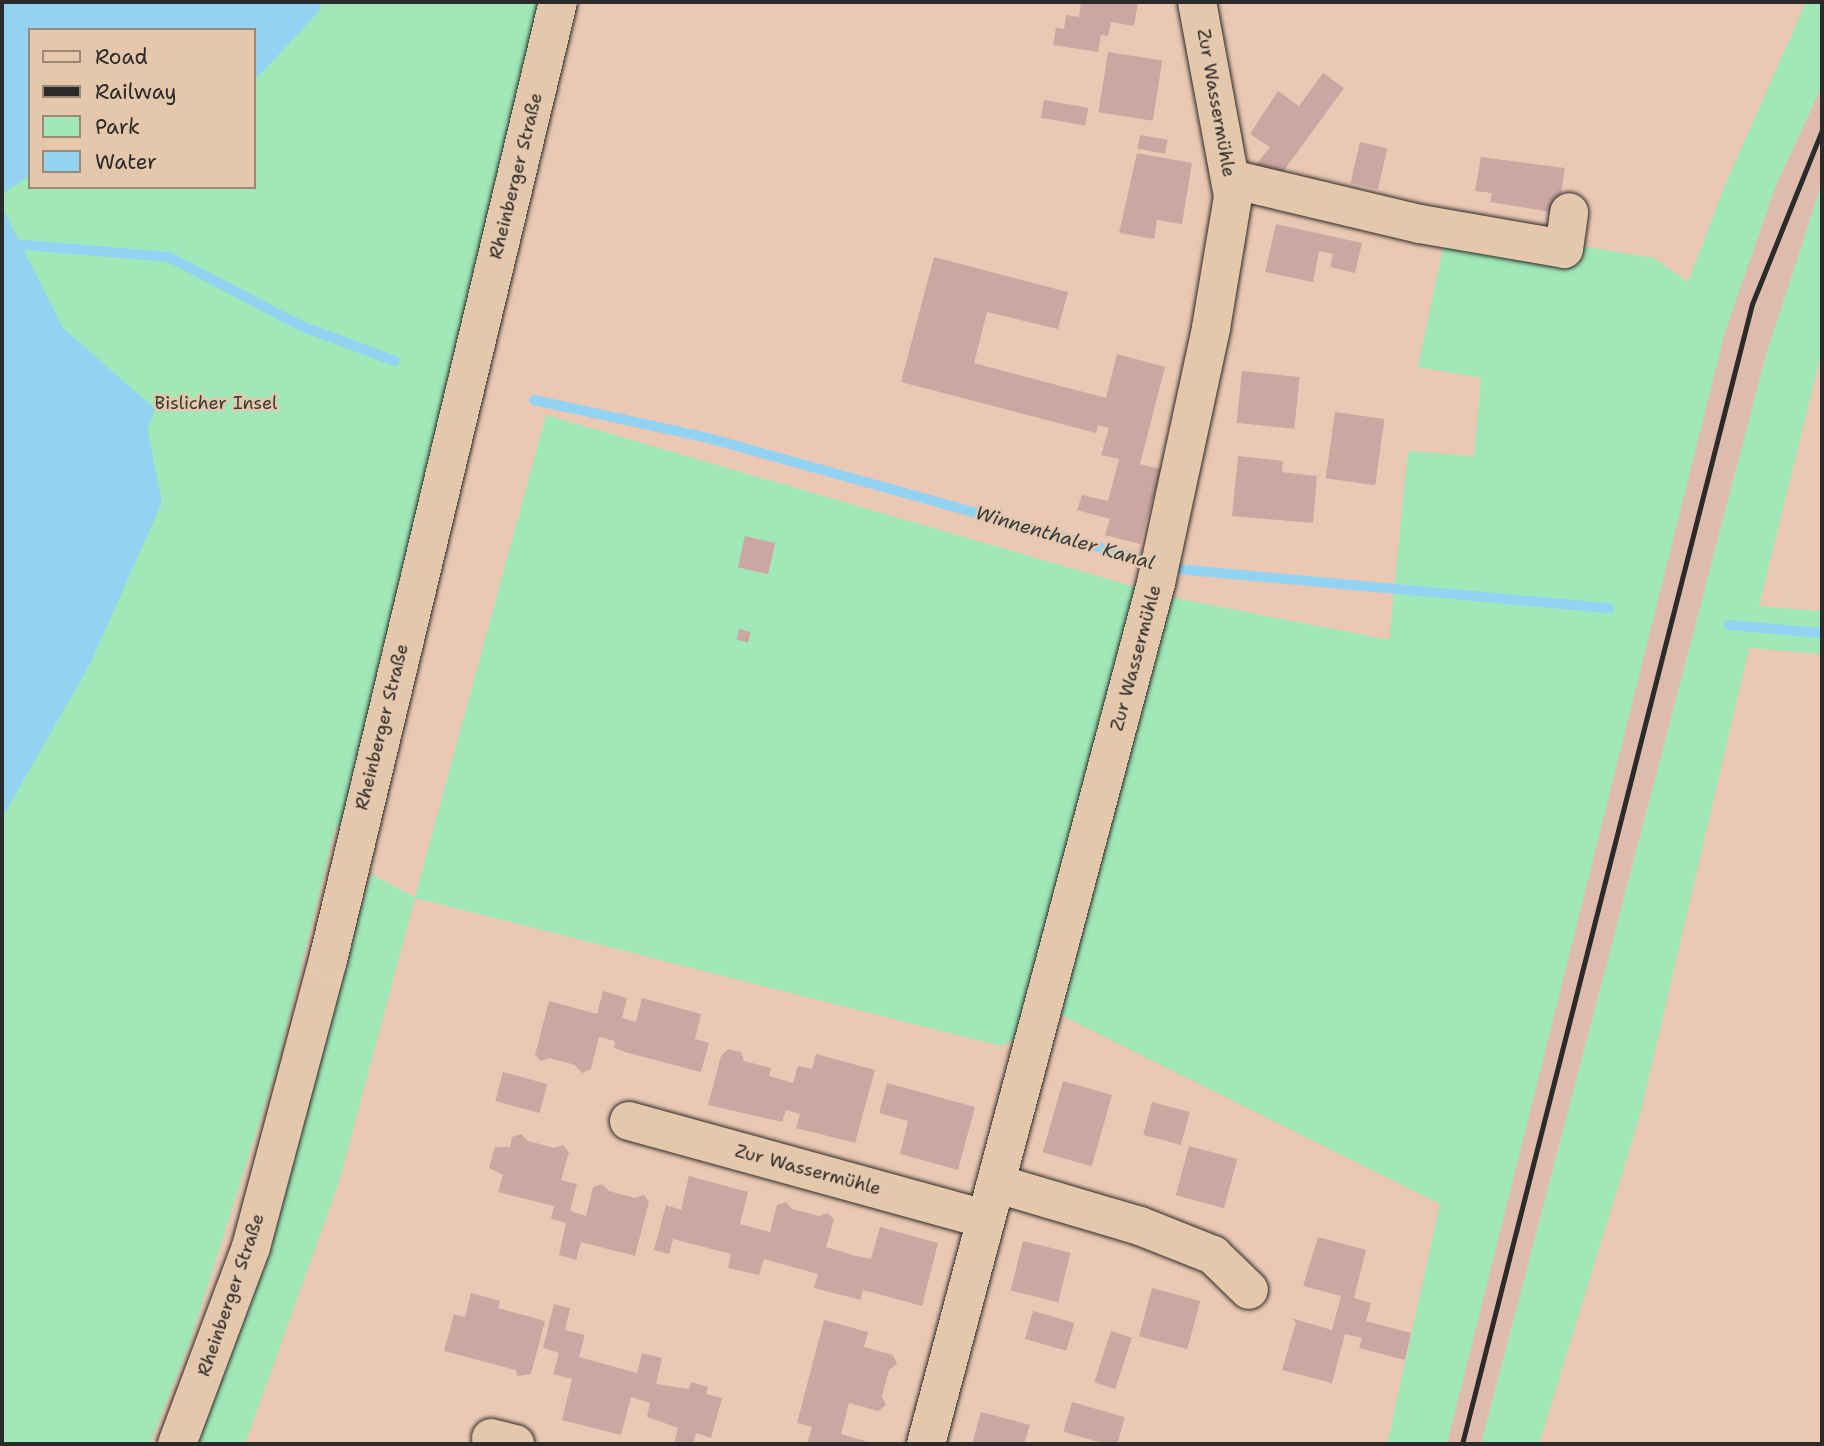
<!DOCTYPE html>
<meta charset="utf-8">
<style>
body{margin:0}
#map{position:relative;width:1824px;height:1446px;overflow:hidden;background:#ebc8b3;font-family:"Shantell Sans",sans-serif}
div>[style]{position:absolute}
.built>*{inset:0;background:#debbab}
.green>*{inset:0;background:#a0e8b7}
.water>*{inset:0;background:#92d2f3}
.stream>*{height:10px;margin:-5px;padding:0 5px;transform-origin:5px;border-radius:5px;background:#92d2f3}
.building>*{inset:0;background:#cca6a2;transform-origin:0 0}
.roads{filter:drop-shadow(0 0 2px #2b2b2b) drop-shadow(0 0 2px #2b2b2b)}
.minor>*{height:38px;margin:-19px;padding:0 19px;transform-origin:19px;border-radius:19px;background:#e5c8ac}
.major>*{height:38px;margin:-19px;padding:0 19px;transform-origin:19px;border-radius:19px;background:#e5c8ac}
.rail>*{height:5px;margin:-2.5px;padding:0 2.5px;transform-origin:2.5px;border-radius:2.5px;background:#2b2b2b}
span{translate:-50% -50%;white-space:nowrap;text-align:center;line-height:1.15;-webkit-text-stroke:5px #e5c8ac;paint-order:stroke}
.street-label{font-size:18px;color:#2b2b2b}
.park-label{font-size:18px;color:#373e39}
.water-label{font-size:19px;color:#353c3f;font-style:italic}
.frame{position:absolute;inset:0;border:4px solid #2b2b2b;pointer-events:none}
.legend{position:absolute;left:28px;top:28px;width:228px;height:161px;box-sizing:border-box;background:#e5c8ac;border:2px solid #9b8978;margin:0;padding:9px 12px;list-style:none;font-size:21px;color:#2b2b2b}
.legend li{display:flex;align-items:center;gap:14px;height:35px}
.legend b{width:35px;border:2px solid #9b8978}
</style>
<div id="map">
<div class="built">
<div style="clip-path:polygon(1822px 86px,1822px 183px,1767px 351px,1481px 1444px,1447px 1444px,1725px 332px,1776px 185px)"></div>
</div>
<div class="green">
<div style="clip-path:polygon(evenodd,2px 2px,558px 2px,353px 844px,336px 825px,277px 1066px,190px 1342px,150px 1444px,2px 1444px,2px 2px,30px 30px,254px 30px,254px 187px,30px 187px,30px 30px)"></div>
<div style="clip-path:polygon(1806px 2px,1822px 2px,1822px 86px,1776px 185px,1725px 332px,1447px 1444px,1387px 1444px,1440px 1204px,1061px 1015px,1001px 1046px,415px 898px,339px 1182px,245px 1444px,193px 1444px,255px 1279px,371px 874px,415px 897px,546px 415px,1166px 596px,1389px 640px,1408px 451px,1474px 456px,1481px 378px,1418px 367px,1448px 224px,1654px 258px,1688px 282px,1725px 185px)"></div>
<div style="clip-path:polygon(1822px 183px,1822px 350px,1759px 606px,1822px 611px,1822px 654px,1749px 648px,1640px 1115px,1539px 1444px,1481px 1444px,1767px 351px)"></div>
</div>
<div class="water">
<div style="clip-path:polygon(2px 2px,322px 2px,319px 11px,254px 81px,254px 30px,30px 30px,30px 175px,2px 194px)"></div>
<div style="clip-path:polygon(2px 207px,63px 328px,155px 409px,147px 429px,162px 502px,90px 664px,2px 818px)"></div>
</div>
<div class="stream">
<div style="left:2px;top:243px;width:168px;rotate:4.8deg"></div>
<div style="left:169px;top:257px;width:149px;rotate:27.6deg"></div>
<div style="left:301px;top:326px;width:100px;rotate:20.4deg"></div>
<div style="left:534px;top:400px;width:178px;rotate:12.3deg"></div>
<div style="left:708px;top:438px;width:487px;rotate:15.6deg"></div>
<div style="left:1177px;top:569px;width:434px;rotate:5.2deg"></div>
<div style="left:1729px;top:625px;width:93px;rotate:4.9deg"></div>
</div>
<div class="building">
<div style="clip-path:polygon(1081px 2px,1138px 2px,1134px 26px,1111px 22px,1108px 36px,1101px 35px,1098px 52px,1053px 45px,1056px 28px,1064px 29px,1066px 15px,1079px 17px)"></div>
<div style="left:1108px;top:52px;width:55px;height:61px;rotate:9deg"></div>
<div style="clip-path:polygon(1323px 73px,1344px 88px,1277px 180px,1256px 165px,1270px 147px,1250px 134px,1278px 91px,1299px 106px)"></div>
<div style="left:1044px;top:100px;width:45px;height:18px;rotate:10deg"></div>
<div style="left:1140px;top:135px;width:28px;height:14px;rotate:10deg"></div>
<div style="left:1360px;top:142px;width:28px;height:42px;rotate:13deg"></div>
<div style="clip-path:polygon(1137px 153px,1192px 163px,1182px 224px,1157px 220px,1154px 239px,1119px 233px)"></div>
<div style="clip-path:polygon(1481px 157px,1565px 168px,1558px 213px,1490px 202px,1492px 193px,1475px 191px)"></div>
<div style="clip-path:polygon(1276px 224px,1362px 243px,1355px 273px,1330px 267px,1333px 254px,1319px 251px,1313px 282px,1265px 272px)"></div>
<div style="clip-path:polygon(934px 257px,1068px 292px,1058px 329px,987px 312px,974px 363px,1106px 398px,1117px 354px,1165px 367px,1140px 464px,1161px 469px,1140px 544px,1105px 535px,1110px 519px,1077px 510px,1082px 495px,1108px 501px,1119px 459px,1101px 455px,1109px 428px,1098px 425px,1096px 433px,901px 382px)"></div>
<div style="left:1242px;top:371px;width:58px;height:52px;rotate:6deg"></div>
<div style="left:1335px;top:412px;width:50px;height:67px;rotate:8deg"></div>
<div style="clip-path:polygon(1238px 456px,1283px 461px,1282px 472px,1317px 476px,1313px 523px,1232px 516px)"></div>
<div style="left:745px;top:536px;width:31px;height:32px;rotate:13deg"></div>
<div style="left:739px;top:629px;width:12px;height:11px;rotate:14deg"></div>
<div style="clip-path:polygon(603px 991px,627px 998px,622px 1018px,636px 1022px,642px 998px,701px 1014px,695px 1039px,709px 1043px,701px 1072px,628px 1053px,614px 1048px,615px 1041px,599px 1037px,591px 1069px,582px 1073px,575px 1065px,549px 1058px,541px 1061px,535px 1055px,549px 1001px,597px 1014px)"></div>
<div style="clip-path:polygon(728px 1049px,741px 1052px,744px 1061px,771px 1068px,769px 1076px,793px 1083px,798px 1066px,812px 1069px,816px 1054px,875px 1070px,855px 1143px,796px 1128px,800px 1114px,786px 1110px,782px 1122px,708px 1105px,721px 1056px)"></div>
<div style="left:503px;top:1072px;width:46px;height:30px;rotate:15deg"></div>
<div style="left:1063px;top:1081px;width:51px;height:74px;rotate:16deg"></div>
<div style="clip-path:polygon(887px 1083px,975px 1107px,958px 1170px,900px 1154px,908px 1121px,879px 1113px)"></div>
<div style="left:1152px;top:1102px;width:39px;height:34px;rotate:15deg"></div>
<div style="clip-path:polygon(521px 1134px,528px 1141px,554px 1148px,563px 1145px,569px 1152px,561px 1180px,577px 1184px,570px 1211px,586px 1216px,593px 1187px,602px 1184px,609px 1191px,635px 1198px,644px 1195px,649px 1202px,635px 1256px,581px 1242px,576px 1260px,559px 1255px,566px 1223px,551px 1219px,554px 1206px,498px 1192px,503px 1175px,489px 1168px,495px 1147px,510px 1147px,512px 1137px)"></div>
<div style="left:1189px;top:1146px;width:50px;height:51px;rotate:15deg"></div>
<div style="clip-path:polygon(689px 1176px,748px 1192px,740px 1224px,770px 1232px,777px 1205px,786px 1202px,792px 1209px,819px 1216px,828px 1213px,834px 1220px,826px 1247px,856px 1256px,871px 1259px,880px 1227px,938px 1243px,922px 1306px,863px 1290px,861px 1300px,814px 1288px,818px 1274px,764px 1259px,759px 1275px,728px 1268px,731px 1254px,673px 1239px,669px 1254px,654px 1250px,666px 1205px,681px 1210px)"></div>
<div style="clip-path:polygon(1318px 1237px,1366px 1250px,1354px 1298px,1371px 1303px,1366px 1321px,1411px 1333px,1405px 1360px,1359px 1348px,1362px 1338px,1345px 1334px,1332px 1383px,1282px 1370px,1296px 1322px,1291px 1318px,1332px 1330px,1341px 1296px,1303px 1286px)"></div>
<div style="left:1023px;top:1241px;width:49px;height:51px;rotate:14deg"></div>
<div style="left:1152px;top:1288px;width:50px;height:50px;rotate:15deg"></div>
<div style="clip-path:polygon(471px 1293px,500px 1301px,498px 1308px,545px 1321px,531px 1374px,517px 1376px,516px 1370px,444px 1351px,454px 1314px,465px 1317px)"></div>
<div style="clip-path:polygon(554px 1304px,570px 1308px,565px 1330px,585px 1335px,579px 1357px,637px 1373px,642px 1353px,662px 1358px,656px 1384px,689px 1389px,691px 1382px,708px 1387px,706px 1394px,722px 1398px,711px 1438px,696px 1433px,693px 1444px,674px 1444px,678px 1428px,647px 1417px,650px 1403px,631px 1397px,621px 1435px,562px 1420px,572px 1379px,553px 1374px,559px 1353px,543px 1348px)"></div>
<div style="left:1033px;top:1311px;width:43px;height:29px;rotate:16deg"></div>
<div style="clip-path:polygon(824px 1320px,868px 1332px,864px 1347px,893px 1355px,897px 1364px,889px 1370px,882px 1396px,886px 1405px,878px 1411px,849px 1403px,841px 1434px,875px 1444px,807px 1444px,812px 1427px,797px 1423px)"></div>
<div style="left:1111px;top:1331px;width:22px;height:54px;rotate:18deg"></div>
<div style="left:1072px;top:1402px;width:55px;height:31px;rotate:16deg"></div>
<div style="clip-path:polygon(981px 1412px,1030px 1425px,1024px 1444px,972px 1444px)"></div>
</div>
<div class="roads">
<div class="minor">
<div style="left:1231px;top:179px;width:194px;rotate:13.4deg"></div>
<div style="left:1420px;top:224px;width:146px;rotate:9.8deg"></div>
<div style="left:1564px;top:249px;width:37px;rotate:-82deg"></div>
<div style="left:629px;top:1121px;width:370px;rotate:15.4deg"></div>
<div style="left:998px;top:1184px;width:148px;rotate:16.5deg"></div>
<div style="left:1140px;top:1226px;width:79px;rotate:21.7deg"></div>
<div style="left:1213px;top:1255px;width:50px;rotate:44.2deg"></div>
<div style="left:491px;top:1438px;width:25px;rotate:14deg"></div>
<div style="left:926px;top:1444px;width:891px;rotate:-75.04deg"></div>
<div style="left:1156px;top:583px;width:261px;rotate:-77.8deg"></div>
<div style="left:1211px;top:328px;width:134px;rotate:-80.5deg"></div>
<div style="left:1233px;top:196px;width:197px;rotate:-100.5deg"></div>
</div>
<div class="major">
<div style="left:177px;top:1444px;width:210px;rotate:-69.4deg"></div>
<div style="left:251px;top:1247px;width:297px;rotate:-75deg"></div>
<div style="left:328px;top:960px;width:985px;rotate:-76.5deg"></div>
</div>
</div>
<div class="rail">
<div style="left:1462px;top:1444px;width:1176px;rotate:-75.73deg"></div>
<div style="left:1752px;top:304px;width:188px;rotate:-68.1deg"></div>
</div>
<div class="street-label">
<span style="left:1216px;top:103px;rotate:80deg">Zur Wassermühle</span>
<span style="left:516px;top:176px;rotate:-76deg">Rheinberger Straße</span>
<span style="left:1136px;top:658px;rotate:-75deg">Zur Wassermühle</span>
<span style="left:382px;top:727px;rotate:-76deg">Rheinberger Straße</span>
<span style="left:808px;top:1170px;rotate:15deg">Zur Wassermühle</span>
<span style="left:231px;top:1295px;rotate:-71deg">Rheinberger Straße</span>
</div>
<div class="park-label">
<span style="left:216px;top:403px">Bislicher Insel</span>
</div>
<div class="water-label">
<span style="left:1065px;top:538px;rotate:16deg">Winnenthaler Kanal</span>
</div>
<div class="frame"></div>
<ul class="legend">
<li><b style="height:9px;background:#e5c8ac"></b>Road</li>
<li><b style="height:9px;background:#2b2b2b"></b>Railway</li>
<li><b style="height:19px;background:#a0e8b7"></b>Park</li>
<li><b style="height:19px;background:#92d2f3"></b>Water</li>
</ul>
</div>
